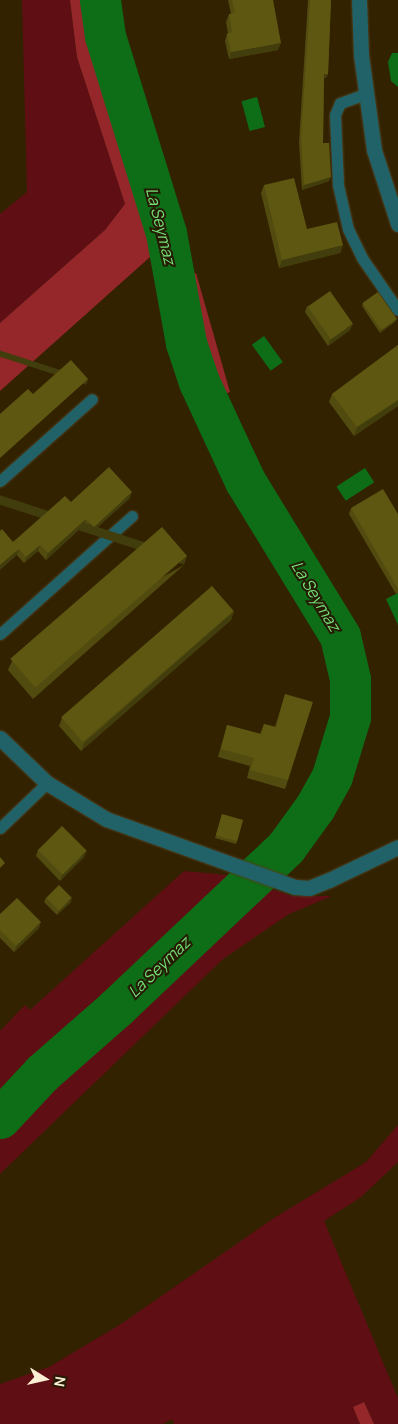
<!DOCTYPE html>
<style>
body{margin:0}
#map{position:relative;width:398px;height:1424px;overflow:hidden;background:#322200;font-family:Manrope,sans-serif}
div>[style]{position:absolute}
.green>*{inset:0;background:#5f0f14}
.forest>*{inset:0;background:#95272b}
.water>*{inset:0;background:#0e6d17;transform-origin:0 0}
.river>*{height:41px;margin:-20.5px;padding:0 20.5px;transform-origin:20.5px;border-radius:20.5px;background:#0e6d17}
.roads{filter:drop-shadow(0 0 1px #4e3f1e) drop-shadow(0 0 1px #4e3f1e)}
.service>*{height:11px;margin:-5.5px;padding:0 5.5px;transform-origin:5.5px;border-radius:5.5px;background:#206268}
.minor>*{height:15px;margin:-7.5px;padding:0 7.5px;transform-origin:7.5px;border-radius:7.5px;background:#206268}
.tertiary>*{height:15px;margin:-7.5px;padding:0 7.5px;transform-origin:7.5px;border-radius:7.5px;background:#206268}
.wall>*{inset:0;background:#514b0f}
.shaded-wall>*{inset:0;background:#423d0c;transform-origin:0 0}
.building>*{inset:0;background:#5e5711;transform-origin:0 0}
span{translate:-50% -50%;white-space:nowrap;text-align:center;line-height:1.15;-webkit-text-stroke:4px #251a02;paint-order:stroke}
.water-label{font-size:16px;color:#74df74;font-style:italic}
.north{position:absolute;left:20px;top:1354px;width:50px;height:50px;-webkit-text-stroke:4px #251a02;paint-order:stroke;rotate:100deg;font-size:14px;font-weight:700;line-height:20px;text-align:center;color:#fbefd6}
.north::after{content:'';display:block;margin:auto;width:18px;height:22px;background:#fbefd6;clip-path:polygon(50% 0,100% 100%,50% 72%,0 100%)}
</style>
<div id="map">
<div class="green">
<div style="clip-path:polygon(22px 0,70px 0,77px 57px,125px 204px,105px 230px,0 323px,0 214px,27px 192px)"></div>
<div style="clip-path:polygon(184px 871px,229px 875px,292px 896px,332px 896px,289px 914px,223px 959px,0 1174px,0 1031px,25px 1005px,30px 1010px)"></div>
<div style="clip-path:polygon(398px 1125px,398px 1162px,361px 1197px,324px 1221px,398px 1398px,398px 1424px,374px 1424px,364px 1402px,353px 1407px,360px 1424px,174px 1424px,172px 1419px,163px 1424px,0 1424px,0 1384px,49px 1367px,121px 1324px,274px 1218px,366px 1162px)"></div>
</div>
<div class="forest">
<div style="clip-path:polygon(70px 0,118px 0,170px 228px,188px 275px,196px 273px,230px 392px,205px 402px,243px 482px,308px 588px,301px 593px,200px 421px,168px 342px,150px 257px,0 391px,0 323px,105px 230px,125px 204px,77px 57px)"></div>
<div style="clip-path:polygon(364px 1402px,374px 1424px,360px 1424px,353px 1407px)"></div>
</div>
<div class="water">
<div style="clip-path:polygon(392px 53px,398px 53px,398px 87px,391px 81px,388px 62px)"></div>
<div style="left:257px;top:97px;width:31px;height:16px;rotate:75deg"></div>
<div style="left:264px;top:336px;width:32px;height:15px;rotate:54deg"></div>
<div style="left:365px;top:468px;width:17px;height:34px;rotate:57deg"></div>
<div style="clip-path:polygon(398px 593px,398px 625px,386px 599px)"></div>
</div>
<div class="river">
<div style="left:0;top:1118px;width:62px;rotate:-47deg"></div>
<div style="left:42px;top:1073px;width:98px;rotate:-41.3deg"></div>
<div style="left:116px;top:1008px;width:234px;rotate:-43.4deg"></div>
<div style="left:286px;top:847px;width:49px;rotate:-54.1deg"></div>
<div style="left:315px;top:807px;width:35px;rotate:-61deg"></div>
<div style="left:332px;top:776px;width:62px;rotate:-73deg"></div>
<div style="left:350px;top:717px;width:38px;rotate:-90deg"></div>
<div style="left:350px;top:679px;width:44px;rotate:-103.1deg"></div>
<div style="left:340px;top:636px;width:182px;rotate:-121.5deg"></div>
<div style="left:245px;top:481px;width:109px;rotate:-114.9deg"></div>
<div style="left:199px;top:382px;width:41px;rotate:-108.4deg"></div>
<div style="left:186px;top:343px;width:112px;rotate:-100.3deg"></div>
<div style="left:166px;top:233px;width:206px;rotate:-107.2deg"></div>
<div style="left:105px;top:36px;width:36px;rotate:-98deg"></div>
</div>
<div class="roads">
<div class="service">
<div style="left:365px;top:94px;width:27px;rotate:160deg"></div>
<div style="left:340px;top:103px;width:13px;rotate:113deg"></div>
<div style="left:335px;top:115px;width:70px;rotate:87.5deg"></div>
<div style="left:338px;top:185px;width:45px;rotate:77.2deg"></div>
<div style="left:348px;top:229px;width:32px;rotate:64deg"></div>
<div style="left:362px;top:258px;width:63px;rotate:55.3deg"></div>
<div style="left:0;top:481px;width:123px;rotate:-41.7deg"></div>
<div style="left:0;top:634px;width:177px;rotate:-41.8deg"></div>
<div style="left:0;top:828px;width:65px;rotate:-43.8deg"></div>
</div>
<div class="minor">
<div style="left:0;top:738px;width:65px;rotate:43.8deg"></div>
<div style="left:47px;top:783px;width:69px;rotate:31.4deg"></div>
<div style="left:106px;top:819px;width:201px;rotate:19.8deg"></div>
<div style="left:295px;top:887px;width:14px;rotate:4deg"></div>
<div style="left:309px;top:888px;width:22px;rotate:-22deg"></div>
<div style="left:329px;top:880px;width:76px;rotate:-25.6deg"></div>
</div>
<div class="tertiary">
<div style="left:359px;top:0;width:55px;rotate:87.9deg"></div>
<div style="left:361px;top:55px;width:96px;rotate:82.2deg"></div>
<div style="left:374px;top:150px;width:78px;rotate:72deg"></div>
</div>
</div>
<div class="wall">
<div style="clip-path:polygon(228px 0,273px 0,278px 50px,229px 59px,225px 41px,227px 34px,228px 33px,226px 22px,229px 14px,231px 14px)"></div>
<div style="clip-path:polygon(308px 0,331px 0,328px 74px,326px 78px,324px 78px,323px 143px,329px 181px,302px 190px,299px 142px)"></div>
<div style="clip-path:polygon(264px 185px,307px 229px,343px 245px,340px 253px,279px 268px,261px 193px)"></div>
<div style="clip-path:polygon(363px 303px,395px 322px,380px 333px,362px 306px)"></div>
<div style="clip-path:polygon(307px 306px,350px 330px,328px 346px,305px 312px)"></div>
<div style="clip-path:polygon(398px 345px,398px 406px,354px 436px,329px 402px,332px 394px)"></div>
<div style="clip-path:polygon(130px 498px,91px 533px,84px 525px,46px 560px,38px 551px,24px 563px,17px 555px,13px 542px,71px 502px)"></div>
<div style="clip-path:polygon(351px 508px,398px 514px,398px 593px,396px 594px,349px 514px)"></div>
<div style="clip-path:polygon(184px 565px,33px 699px,8px 670px,12px 661px)"></div>
<div style="clip-path:polygon(234px 611px,231px 620px,81px 751px,59px 726px,62px 718px)"></div>
<div style="clip-path:polygon(285px 694px,288px 780px,285px 789px,247px 778px,250px 766px,218px 757px,227px 725px,260px 734px,264px 724px,275px 727px)"></div>
<div style="clip-path:polygon(222px 814px,237px 841px,236px 844px,215px 838px)"></div>
<div style="clip-path:polygon(38px 850px,84px 857px,60px 881px,36px 856px)"></div>
<div style="clip-path:polygon(46px 898px,71px 902px,57px 915px,44px 902px)"></div>
<div style="clip-path:polygon(0 914px,39px 928px,14px 952px,0 938px)"></div>
</div>
<div class="shaded-wall">
<div style="clip-path:polygon(281px 43px,278px 50px,229px 59px,231px 52px)"></div>
<div style="clip-path:polygon(324px 74px,328px 74px,326px 78px,322px 78px)"></div>
<div style="clip-path:polygon(331px 177px,329px 181px,302px 190px,304px 185px)"></div>
<div style="clip-path:polygon(343px 245px,340px 253px,279px 268px,282px 260px)"></div>
<div style="clip-path:polygon(397px 319px,395px 322px,380px 333px,381px 329px)"></div>
<div style="clip-path:polygon(353px 324px,350px 330px,328px 346px,330px 340px)"></div>
<div style="left:88px;top:379px;width:6px;height:118px;rotate:108deg"></div>
<div style="clip-path:polygon(398px 400px,398px 406px,354px 436px,357px 427px)"></div>
<div style="clip-path:polygon(132px 492px,130px 498px,91px 533px,94px 527px)"></div>
<div style="clip-path:polygon(86px 519px,84px 525px,46px 560px,48px 553px)"></div>
<div style="clip-path:polygon(40px 545px,38px 551px,24px 563px,26px 557px)"></div>
<div style="clip-path:polygon(19px 549px,17px 555px,0 570px,0 565px)"></div>
<div style="left:187px;top:556px;width:9px;height:200px;rotate:108deg"></div>
<div style="clip-path:polygon(234px 611px,231px 620px,81px 751px,84px 743px)"></div>
<div style="clip-path:polygon(87px 851px,84px 857px,60px 881px,62px 875px)"></div>
<div style="clip-path:polygon(72px 898px,71px 902px,57px 915px,58px 912px)"></div>
<div style="clip-path:polygon(41px 922px,39px 928px,14px 952px,16px 946px)"></div>
</div>
<div class="building">
<div style="clip-path:polygon(232px 0,273px 0,281px 43px,231px 52px,227px 34px,232px 32px,229px 14px,235px 13px)"></div>
<div style="clip-path:polygon(310px 0,331px 0,328px 74px,324px 74px,323px 143px,329px 143px,331px 177px,304px 185px,301px 138px)"></div>
<div style="clip-path:polygon(294px 178px,307px 229px,337px 222px,343px 245px,282px 260px,264px 185px)"></div>
<div style="left:330px;top:291px;width:40px;height:27px;rotate:55deg"></div>
<div style="left:378px;top:292px;width:33px;height:19px;rotate:55deg"></div>
<div style="clip-path:polygon(398px 345px,398px 400px,357px 427px,332px 394px)"></div>
<div style="clip-path:polygon(71px 360px,88px 379px,0 458px,0 414px,28px 389px,33px 394px)"></div>
<div style="clip-path:polygon(109px 467px,132px 492px,94px 527px,86px 519px,48px 553px,40px 545px,26px 557px,19px 549px,0 565px,0 531px,2px 529px,13px 542px,65px 496px,71px 502px)"></div>
<div style="clip-path:polygon(383px 489px,398px 514px,398px 589px,351px 508px)"></div>
<div style="left:162px;top:527px;width:38px;height:201px;rotate:49deg"></div>
<div style="left:212px;top:586px;width:33px;height:200px;rotate:49deg"></div>
<div style="clip-path:polygon(285px 694px,313px 702px,288px 780px,250px 770px,254px 758px,221px 749px,227px 725px,261px 734px,264px 724px,276px 727px)"></div>
<div style="left:222px;top:814px;width:22px;height:22px;rotate:16deg"></div>
<div style="left:62px;top:826px;width:35px;height:34px;rotate:45deg"></div>
<div style="clip-path:polygon(0 857px,5px 863px,0 868px)"></div>
<div style="left:59px;top:885px;width:18px;height:18px;rotate:45deg"></div>
<div style="clip-path:polygon(17px 898px,41px 922px,16px 946px,0 930px,0 914px)"></div>
</div>
<div class="water-label">
<span style="left:161px;top:226px;rotate:76deg">La Seymaz</span>
<span style="left:316px;top:596px;rotate:59deg">La Seymaz</span>
<span style="left:159px;top:967px;rotate:-44deg">La Seymaz</span>
</div>
<div class="north">N</div>
</div>
